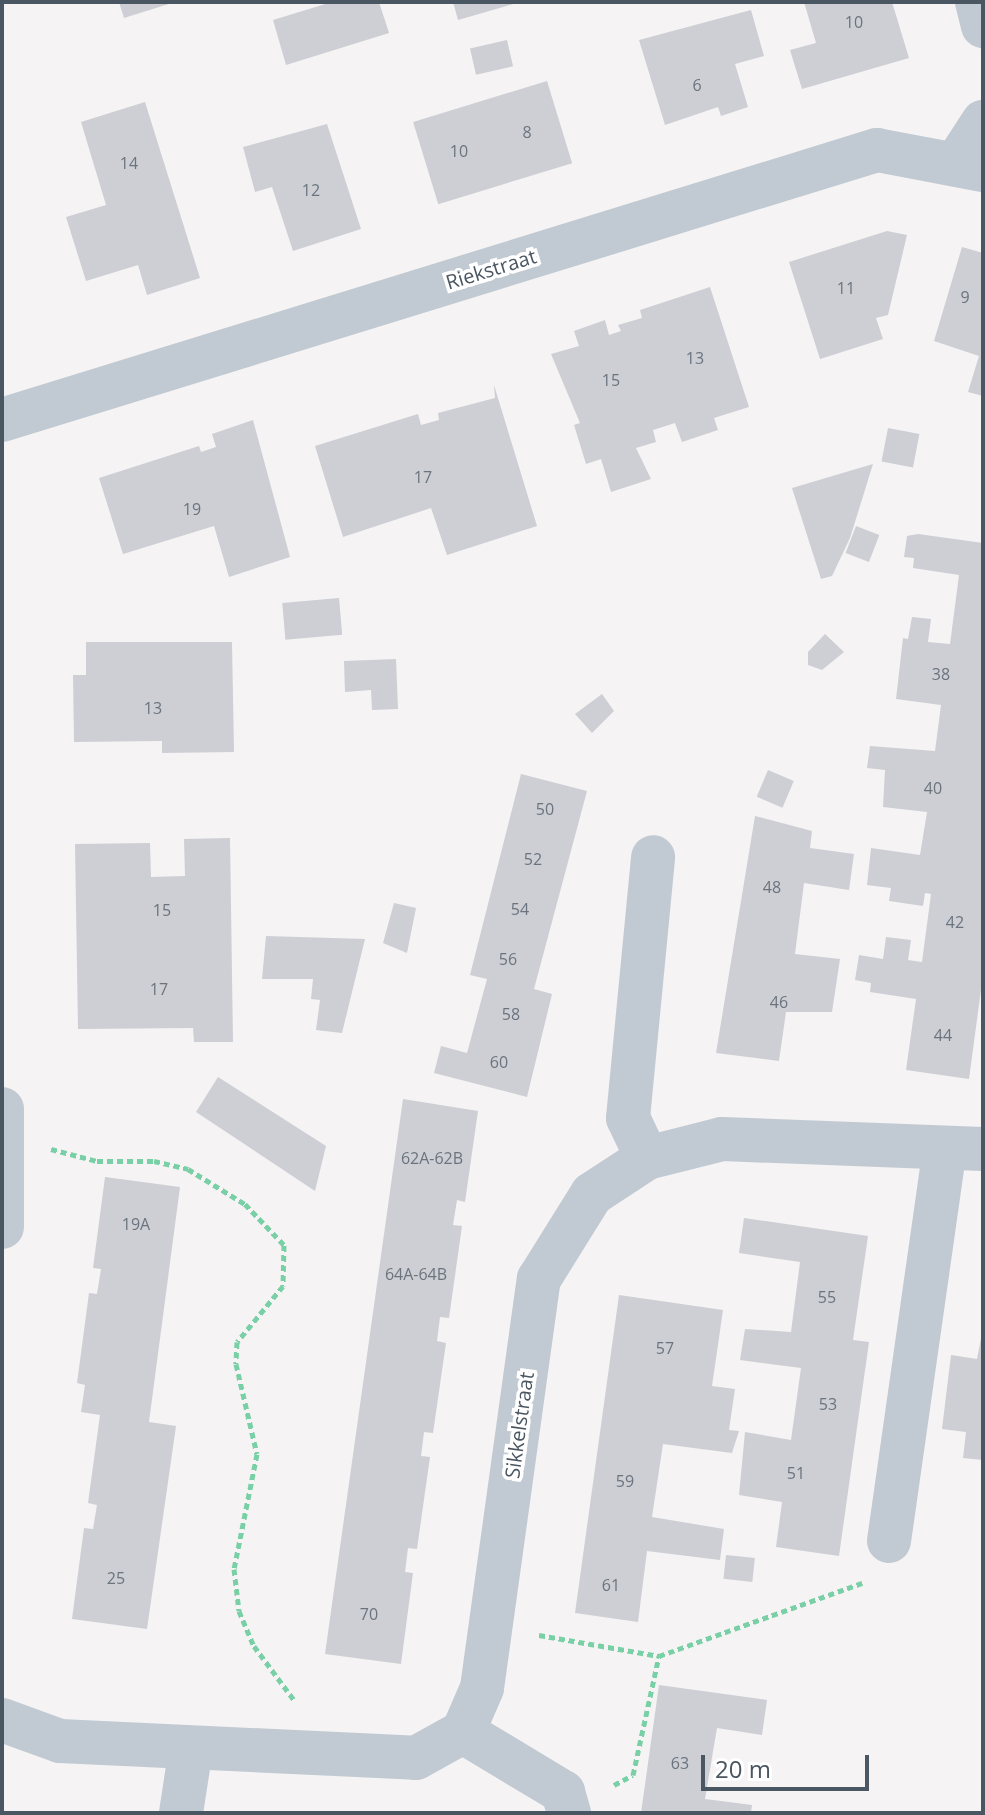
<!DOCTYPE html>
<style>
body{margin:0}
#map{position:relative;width:985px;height:1815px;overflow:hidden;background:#f5f3f3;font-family:"Open Sans",sans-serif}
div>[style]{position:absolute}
.building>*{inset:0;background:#cdcfd5;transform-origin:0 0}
.path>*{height:5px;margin-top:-2.5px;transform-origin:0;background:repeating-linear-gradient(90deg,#7ad0a6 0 6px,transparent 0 10px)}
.street>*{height:44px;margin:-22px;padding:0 22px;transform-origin:22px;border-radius:22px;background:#c1cad2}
span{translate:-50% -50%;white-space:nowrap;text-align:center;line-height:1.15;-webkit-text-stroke:7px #fff;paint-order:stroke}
.number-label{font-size:16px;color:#6b747e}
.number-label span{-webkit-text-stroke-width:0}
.street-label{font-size:20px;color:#4a5661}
.frame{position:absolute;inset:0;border:4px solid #4a5661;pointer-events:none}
.scale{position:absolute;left:701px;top:1755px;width:168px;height:36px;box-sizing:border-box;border:4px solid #4a5661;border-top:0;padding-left:10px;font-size:24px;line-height:28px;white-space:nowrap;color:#4a5661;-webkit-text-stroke:6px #fff;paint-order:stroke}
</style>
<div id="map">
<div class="building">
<div style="clip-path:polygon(119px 2px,172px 2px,172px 3px,124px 18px)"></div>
<div style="clip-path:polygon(332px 2px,379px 2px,389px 33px,286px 65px,273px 20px)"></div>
<div style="clip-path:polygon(453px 2px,517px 2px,517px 3px,458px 20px)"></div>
<div style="clip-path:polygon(804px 2px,892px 2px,909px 58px,802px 89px,790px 50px,816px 43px)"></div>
<div style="clip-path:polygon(751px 10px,764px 56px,735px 64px,748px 107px,721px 116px,718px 107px,665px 125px,639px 40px)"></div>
<div style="left:507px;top:40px;width:27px;height:38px;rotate:77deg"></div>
<div style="left:547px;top:81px;width:86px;height:140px;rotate:73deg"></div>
<div style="clip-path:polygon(145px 102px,200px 278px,147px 295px,138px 265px,86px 281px,66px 217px,106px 205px,81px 122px)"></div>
<div style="clip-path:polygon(327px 124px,361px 229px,293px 251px,272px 187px,255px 192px,243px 147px)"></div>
<div style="clip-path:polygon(887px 231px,907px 235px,888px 315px,876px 318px,883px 339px,820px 359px,789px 262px)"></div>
<div style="clip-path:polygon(962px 247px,983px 253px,983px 396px,968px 392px,979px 356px,934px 341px)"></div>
<div style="clip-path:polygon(710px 287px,749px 407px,714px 418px,718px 430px,682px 442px,675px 423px,653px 430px,656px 442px,636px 448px,651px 479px,611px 492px,601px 459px,586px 464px,574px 425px,580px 423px,551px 354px,579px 346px,574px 331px,605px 320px,609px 335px,621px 331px,618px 325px,642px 318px,640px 310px)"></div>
<div style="clip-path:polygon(494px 385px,537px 526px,447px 555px,431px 508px,343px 537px,315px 446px,418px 414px,421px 425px,439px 420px,438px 413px,495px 398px)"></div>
<div style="clip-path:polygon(253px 420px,290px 557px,229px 577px,214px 526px,123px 554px,99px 478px,199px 446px,201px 452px,216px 447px,212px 434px)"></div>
<div style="left:888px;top:428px;width:32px;height:34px;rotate:11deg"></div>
<div style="clip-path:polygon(873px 464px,850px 538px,832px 576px,821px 579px,792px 488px)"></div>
<div style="left:856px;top:526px;width:25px;height:29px;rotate:21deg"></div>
<div style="clip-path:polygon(918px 534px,983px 543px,983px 975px,969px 1079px,906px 1070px,916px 999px,870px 992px,871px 983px,855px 980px,859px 955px,883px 959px,886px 937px,911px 940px,908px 960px,922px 962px,931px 894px,925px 893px,923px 906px,889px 901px,891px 888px,867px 885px,871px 848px,920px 855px,927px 812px,883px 807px,885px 770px,867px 768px,870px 746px,935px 751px,941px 705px,896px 699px,903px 638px,908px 639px,912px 617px,931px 619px,928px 642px,950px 644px,959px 575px,913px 568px,914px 558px,904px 557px,907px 536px)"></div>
<div style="left:339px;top:598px;width:37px;height:57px;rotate:85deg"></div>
<div style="clip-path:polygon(825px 634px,844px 652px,822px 670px,808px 665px,808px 652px)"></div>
<div style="clip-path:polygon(86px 642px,232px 642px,234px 752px,162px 753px,162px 741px,74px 742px,73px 675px,86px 675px)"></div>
<div style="clip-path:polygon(396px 659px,398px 709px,372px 710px,371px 690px,345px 692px,344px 661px)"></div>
<div style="clip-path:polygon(602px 694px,614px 711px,592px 733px,575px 714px)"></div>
<div style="left:768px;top:770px;width:28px;height:29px;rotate:23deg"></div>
<div style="clip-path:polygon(521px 774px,587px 791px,534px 989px,552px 994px,527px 1097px,434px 1073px,441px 1046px,467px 1053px,487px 979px,470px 975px)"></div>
<div style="clip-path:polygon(755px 816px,812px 831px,810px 848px,854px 854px,849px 890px,804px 883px,795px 954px,840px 959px,832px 1012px,786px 1012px,779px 1061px,716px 1053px)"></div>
<div style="clip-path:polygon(230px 838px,233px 1042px,194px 1042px,193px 1028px,78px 1029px,75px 844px,150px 843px,151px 877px,185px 876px,184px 839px)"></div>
<div style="clip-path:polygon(394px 903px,416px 908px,407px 953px,383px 943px)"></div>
<div style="clip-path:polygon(266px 936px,365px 939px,342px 1033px,316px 1030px,320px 1000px,311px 999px,313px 979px,262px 979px)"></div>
<div style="clip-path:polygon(218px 1077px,326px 1146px,315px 1191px,196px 1112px)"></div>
<div style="clip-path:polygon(403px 1099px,478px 1111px,465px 1202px,457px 1200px,453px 1225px,462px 1226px,449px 1318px,440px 1317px,437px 1341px,446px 1343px,433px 1433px,424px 1432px,421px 1456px,430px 1457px,417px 1549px,408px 1548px,405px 1572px,413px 1573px,401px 1664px,325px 1654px)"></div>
<div style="clip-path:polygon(105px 1177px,180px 1187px,149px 1422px,176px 1426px,147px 1629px,72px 1619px,84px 1528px,93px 1529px,97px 1505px,88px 1503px,100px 1415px,81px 1412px,85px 1385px,77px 1383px,89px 1293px,97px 1294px,101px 1269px,93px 1268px)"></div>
<div style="clip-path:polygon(744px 1218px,868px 1236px,853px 1340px,869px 1342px,839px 1556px,776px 1547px,782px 1502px,739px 1495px,745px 1432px,791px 1440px,801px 1368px,740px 1360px,745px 1329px,791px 1332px,800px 1262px,739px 1253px)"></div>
<div style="clip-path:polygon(619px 1295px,723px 1310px,712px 1386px,735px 1389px,729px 1430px,739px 1431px,732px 1453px,663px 1444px,652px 1517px,724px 1529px,720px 1560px,647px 1551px,638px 1622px,575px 1613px)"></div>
<div style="clip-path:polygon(983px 1328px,983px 1460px,963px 1458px,966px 1432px,942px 1429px,951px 1355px,977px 1359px)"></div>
<div style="left:726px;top:1555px;width:29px;height:24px;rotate:6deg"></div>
<div style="clip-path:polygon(659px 1685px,767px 1700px,762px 1735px,717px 1728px,705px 1799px,752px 1805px,751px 1813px,641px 1813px)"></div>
</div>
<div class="path">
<div style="left:51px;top:1149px;width:48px;rotate:14.6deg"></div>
<div style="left:97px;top:1161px;width:57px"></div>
<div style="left:154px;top:1161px;width:35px;rotate:13deg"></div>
<div style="left:188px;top:1169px;width:67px;rotate:31.6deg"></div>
<div style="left:245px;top:1204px;width:57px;rotate:46.4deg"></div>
<div style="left:284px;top:1245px;width:41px;rotate:91.4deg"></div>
<div style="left:283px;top:1286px;width:72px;rotate:129.4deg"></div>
<div style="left:237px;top:1342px;width:22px;rotate:93deg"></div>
<div style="left:236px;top:1364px;width:92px;rotate:76.9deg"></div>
<div style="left:257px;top:1454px;width:117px;rotate:101.3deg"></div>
<div style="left:234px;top:1569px;width:42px;rotate:83.2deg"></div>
<div style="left:239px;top:1611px;width:38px;rotate:67deg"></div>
<div style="left:254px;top:1646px;width:67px;rotate:53.5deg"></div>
<div style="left:539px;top:1635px;width:122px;rotate:9.9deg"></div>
<div style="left:659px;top:1656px;width:216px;rotate:-19.8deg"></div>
<div style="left:614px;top:1785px;width:21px;rotate:-28deg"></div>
<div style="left:633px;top:1775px;width:122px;rotate:-77.7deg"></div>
</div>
<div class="street">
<div style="left:977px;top:2px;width:25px;rotate:76deg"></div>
<div style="left:957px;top:162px;width:48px;rotate:-57deg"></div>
<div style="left:2px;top:420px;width:916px;rotate:-17.15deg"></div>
<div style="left:877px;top:150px;width:108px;rotate:10.7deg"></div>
<div style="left:2px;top:1109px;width:118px;rotate:90deg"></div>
<div style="left:647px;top:1158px;width:44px;rotate:-115.4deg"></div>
<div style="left:628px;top:1118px;width:262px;rotate:-84.5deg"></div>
<div style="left:889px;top:1541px;width:397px;rotate:-81.9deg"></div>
<div style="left:2px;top:1720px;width:62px;rotate:19.9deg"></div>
<div style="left:60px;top:1741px;width:356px;rotate:2.7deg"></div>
<div style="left:416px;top:1758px;width:54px;rotate:-29deg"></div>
<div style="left:463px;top:1732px;width:48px;rotate:-66.6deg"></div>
<div style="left:482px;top:1688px;width:413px;rotate:-82.1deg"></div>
<div style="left:539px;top:1279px;width:100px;rotate:-58.1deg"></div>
<div style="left:592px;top:1194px;width:66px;rotate:-33.2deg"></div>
<div style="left:647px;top:1158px;width:77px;rotate:-14.2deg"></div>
<div style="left:722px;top:1139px;width:261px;rotate:2.2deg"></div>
<div style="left:463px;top:1732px;width:117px;rotate:31deg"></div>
<div style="left:563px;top:1792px;width:22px;rotate:74deg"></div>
<div style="left:181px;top:1813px;width:66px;rotate:-81.3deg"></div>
</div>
<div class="number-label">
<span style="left:854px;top:22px">10</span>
<span style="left:697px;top:85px">6</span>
<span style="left:527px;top:132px">8</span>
<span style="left:459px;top:151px">10</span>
<span style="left:129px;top:163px">14</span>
<span style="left:311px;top:190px">12</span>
<span style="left:846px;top:288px">11</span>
<span style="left:965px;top:297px">9</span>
<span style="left:695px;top:358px">13</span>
<span style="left:611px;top:380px">15</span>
<span style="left:423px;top:477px">17</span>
<span style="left:192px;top:509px">19</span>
<span style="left:941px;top:674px">38</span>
<span style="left:153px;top:708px">13</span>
<span style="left:933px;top:788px">40</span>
<span style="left:545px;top:809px">50</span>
<span style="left:533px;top:859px">52</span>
<span style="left:772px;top:887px">48</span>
<span style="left:520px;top:909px">54</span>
<span style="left:162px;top:910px">15</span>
<span style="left:955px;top:922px">42</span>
<span style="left:508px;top:959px">56</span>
<span style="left:159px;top:989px">17</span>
<span style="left:779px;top:1002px">46</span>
<span style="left:511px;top:1014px">58</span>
<span style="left:943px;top:1035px">44</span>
<span style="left:499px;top:1062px">60</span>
<span style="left:432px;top:1158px">62A-62B</span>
<span style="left:136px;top:1224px">19A</span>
<span style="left:416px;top:1274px">64A-64B</span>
<span style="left:827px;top:1297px">55</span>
<span style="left:665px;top:1348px">57</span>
<span style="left:828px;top:1404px">53</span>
<span style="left:796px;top:1473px">51</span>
<span style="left:625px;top:1481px">59</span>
<span style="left:116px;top:1578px">25</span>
<span style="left:611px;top:1585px">61</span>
<span style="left:369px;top:1614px">70</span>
<span style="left:680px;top:1763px">63</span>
</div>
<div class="street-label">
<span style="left:491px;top:269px;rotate:-17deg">Riekstraat</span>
<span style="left:519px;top:1425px;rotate:-82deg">Sikkelstraat</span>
</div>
<div class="frame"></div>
<div class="scale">20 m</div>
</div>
